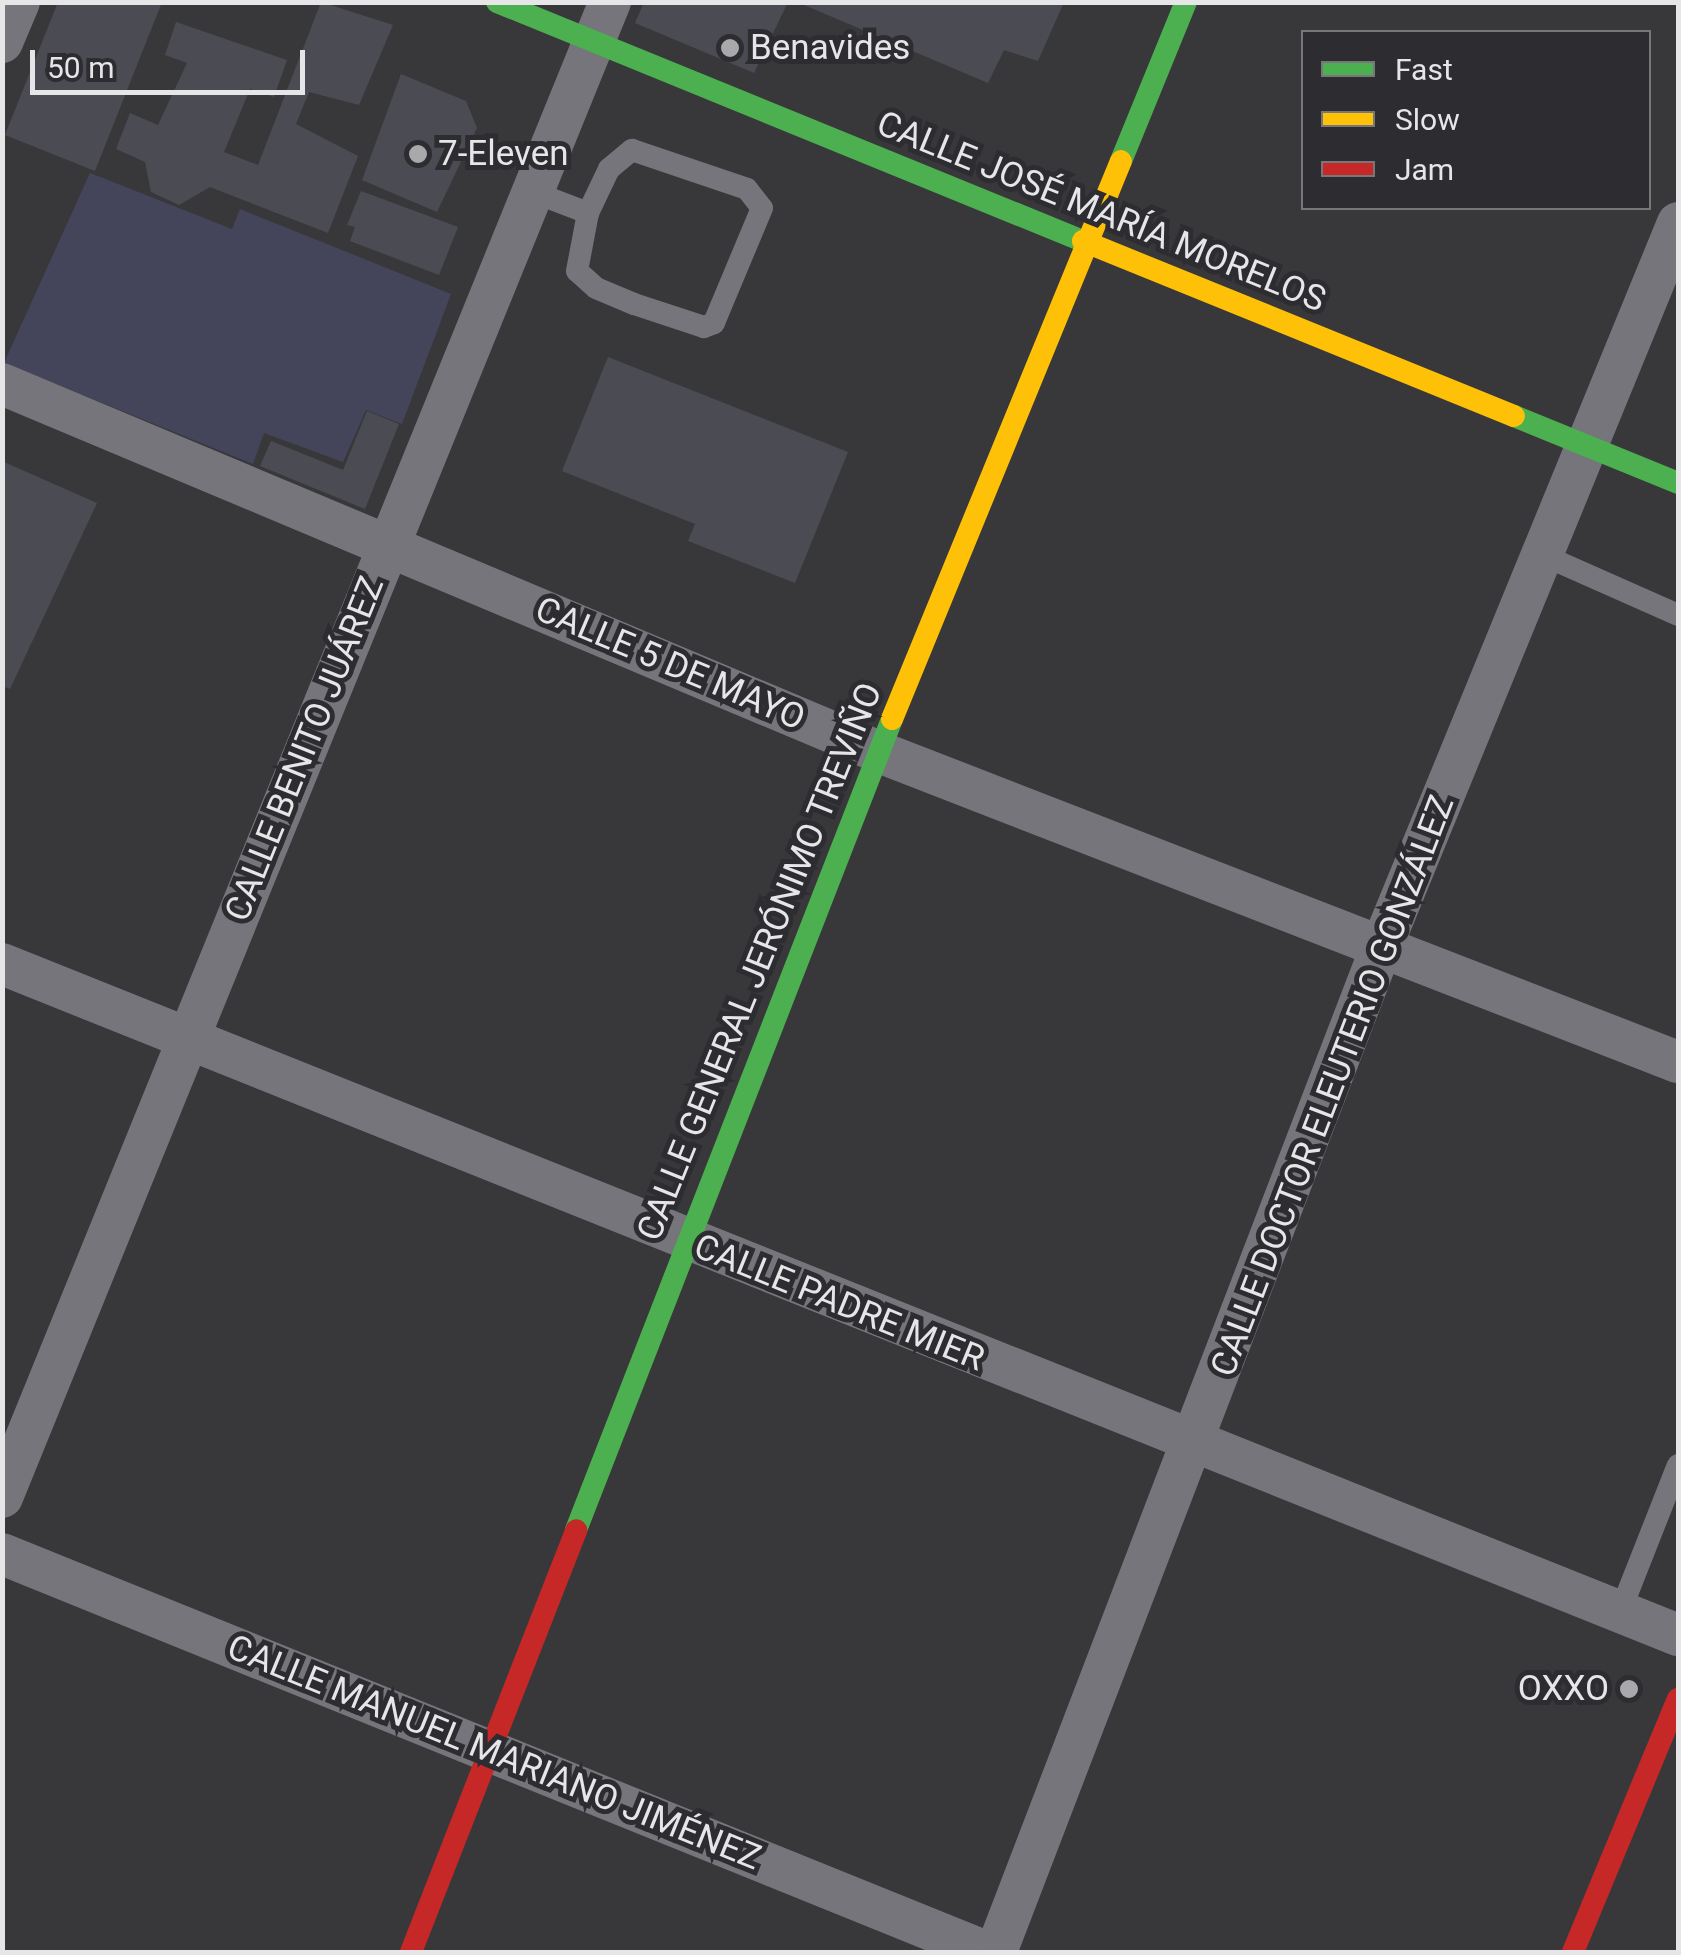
<!DOCTYPE html>
<meta charset="utf-8">
<style>
body{margin:0}
#map{position:relative;width:1681px;height:1955px;overflow:hidden;background:#38383b;font-family:Roboto,sans-serif}
div>[style]{position:absolute}
.green>*{inset:0;background:#44455b}
.building>*{inset:0;background:#4b4b54}
.lane>*{height:22px;margin:-11px;padding:0 11px;transform-origin:11px;border-radius:11px;background:#75757b}
.street>*{height:42px;margin:-21px;padding:0 21px;transform-origin:21px;border-radius:21px;background:#75757b}
.fast>*{height:22px;margin:-11px;padding:0 11px;transform-origin:11px;border-radius:11px;background:#4caf50}
.slow>*{height:22px;margin:-11px;padding:0 11px;transform-origin:11px;border-radius:11px;background:#ffc107}
.jam>*{height:22px;margin:-11px;padding:0 11px;transform-origin:11px;border-radius:11px;background:#c62828}
.dots>*{width:28px;height:28px;translate:-50% -50%;box-sizing:border-box;border:5px solid #2d2d31;border-radius:50%}
span{translate:-50% -50%;white-space:nowrap;text-align:center;line-height:1.15;-webkit-text-stroke:10px #2d2d31;paint-order:stroke}
.poi-label{font-size:35px;color:#e6e6e9}
.left{translate:0 -50%;text-align:left}
.right{translate:-100% -50%;text-align:right}
.street-label{font-size:35px;color:#e6e6e9}
.frame{position:absolute;inset:0;border:5px solid #e6e6e9;pointer-events:none}
.legend{position:absolute;left:1301px;top:30px;width:350px;height:180px;box-sizing:border-box;background:#2d2d31;border:2px solid #77777b;margin:0;padding:12px 18px;list-style:none;font-size:30px;color:#e6e6e9}
.legend li{display:flex;align-items:center;gap:20px;height:50px}
.legend b{width:50px;border:2px solid #77777b}
.scale{position:absolute;left:30px;top:50px;width:275px;height:45px;box-sizing:border-box;border:5px solid #e6e6e9;border-top:0;padding-left:12px;font-size:30px;line-height:35px;white-space:nowrap;color:#e6e6e9;-webkit-text-stroke:8px #2d2d31;paint-order:stroke}
</style>
<div id="map">
<div class="green">
<div style="clip-path:polygon(90px 173px,232px 229px,240px 209px,451px 294px,402px 424px,366px 410px,343px 462px,264px 433px,253px 464px,4px 363px)"></div>
</div>
<div class="building">
<div style="clip-path:polygon(58px 2px,162px 2px,95px 171px,5px 135px)"></div>
<div style="clip-path:polygon(321px 2px,393px 25px,359px 105px,309px 92px,296px 124px,358px 156px,328px 233px,210px 187px,179px 205px,151px 192px,145px 162px,116px 149px,130px 113px,158px 125px,187px 63px,165px 55px,176px 22px,287px 60px,274px 97px,250px 89px,224px 152px,258px 165px)"></div>
<div style="clip-path:polygon(644px 2px,788px 2px,754px 73px,635px 23px)"></div>
<div style="clip-path:polygon(797px 2px,1064px 2px,1038px 61px,1004px 50px,988px 83px)"></div>
<div style="clip-path:polygon(401px 74px,466px 101px,477px 128px,437px 212px,362px 180px)"></div>
<div style="clip-path:polygon(361px 191px,458px 227px,439px 275px,350px 241px,355px 227px,347px 225px)"></div>
<div style="clip-path:polygon(608px 357px,848px 452px,795px 583px,688px 541px,695px 524px,562px 471px)"></div>
<div style="clip-path:polygon(367px 411px,399px 424px,365px 509px,260px 466px,271px 441px,343px 470px)"></div>
<div style="clip-path:polygon(4px 462px,97px 503px,10px 689px,2px 686px)"></div>
</div>
<div class="lane">
<div style="left:632px;top:150px;width:121px;rotate:18.7deg"></div>
<div style="left:747px;top:189px;width:24px;rotate:52deg"></div>
<div style="left:762px;top:208px;width:125px;rotate:112.7deg"></div>
<div style="left:714px;top:323px;width:11px;rotate:158deg"></div>
<div style="left:704px;top:327px;width:74px;rotate:-161.8deg"></div>
<div style="left:634px;top:304px;width:41px;rotate:-157.2deg"></div>
<div style="left:596px;top:288px;width:25px;rotate:-138deg"></div>
<div style="left:577px;top:271px;width:59px;rotate:-79.3deg"></div>
<div style="left:588px;top:213px;width:49px;rotate:-64.5deg"></div>
<div style="left:609px;top:169px;width:30px;rotate:-40deg"></div>
<div style="left:533px;top:192px;width:59px;rotate:20.9deg"></div>
<div style="left:1545px;top:556px;width:145px;rotate:23.9deg"></div>
<div style="left:1620px;top:1612px;width:158px;rotate:-68.5deg"></div>
</div>
<div class="street">
<div style="left:2px;top:42px;width:43px;rotate:-67deg"></div>
<div style="left:2px;top:384px;width:951px;rotate:22.76deg"></div>
<div style="left:879px;top:752px;width:857px;rotate:21.21deg"></div>
<div style="left:2px;top:964px;width:1805px;rotate:21.82deg"></div>
<div style="left:2px;top:1497px;width:1614px;rotate:-67.87deg"></div>
<div style="left:2px;top:1554px;width:1061px;rotate:22.02deg"></div>
<div style="left:996px;top:1952px;width:1081px;rotate:-69.02deg"></div>
<div style="left:1383px;top:943px;width:778px;rotate:-67.72deg"></div>
</div>
<div class="fast">
<div style="left:497px;top:2px;width:633px;rotate:22.19deg"></div>
<div style="left:1121px;top:161px;width:172px;rotate:-67.8deg"></div>
<div style="left:1514px;top:416px;width:177px;rotate:22.2deg"></div>
<div style="left:576px;top:1530px;width:870px;rotate:-68.71deg"></div>
</div>
<div class="slow">
<div style="left:1083px;top:241px;width:465px;rotate:22.1deg"></div>
<div style="left:892px;top:719px;width:603px;rotate:-67.69deg"></div>
</div>
<div class="jam">
<div style="left:411px;top:1952px;width:453px;rotate:-68.6deg"></div>
<div style="left:1573px;top:1952px;width:274px;rotate:-67.5deg"></div>
</div>
<div class="dots">
<div style="left:730px;top:48px;background:#a9a9ac"></div>
<div style="left:418px;top:154px;background:#a9a9ac"></div>
<div style="left:1629px;top:1689px;background:#a9a9ac"></div>
</div>
<div class="poi-label">
<span class="left" style="left:750px;top:48px">Benavides</span>
<span class="left" style="left:438px;top:154px">7-Eleven</span>
<span class="right" style="left:1609px;top:1689px">OXXO</span>
</div>
<div class="street-label">
<span style="left:1101px;top:212px;rotate:22deg">CALLE JOSÉ MARÍA MORELOS</span>
<span style="left:670px;top:664px;rotate:23deg">CALLE 5 DE MAYO</span>
<span style="left:305px;top:749px;rotate:-68deg">CALLE BENITO JUÁREZ</span>
<span style="left:760px;top:962px;rotate:-68deg">CALLE GENERAL JERÓNIMO TREVIÑO</span>
<span style="left:1333px;top:1086px;rotate:-69deg">CALLE DOCTOR ELEUTERIO GONZÁLEZ</span>
<span style="left:839px;top:1303px;rotate:22deg">CALLE PADRE MIER</span>
<span style="left:494px;top:1753px;rotate:22deg">CALLE MANUEL MARIANO JIMÉNEZ</span>
</div>
<div class="frame"></div>
<ul class="legend">
<li><b style="height:12px;background:#4caf50"></b>Fast</li>
<li><b style="height:12px;background:#ffc107"></b>Slow</li>
<li><b style="height:12px;background:#c62828"></b>Jam</li>
</ul>
<div class="scale">50 m</div>
</div>
